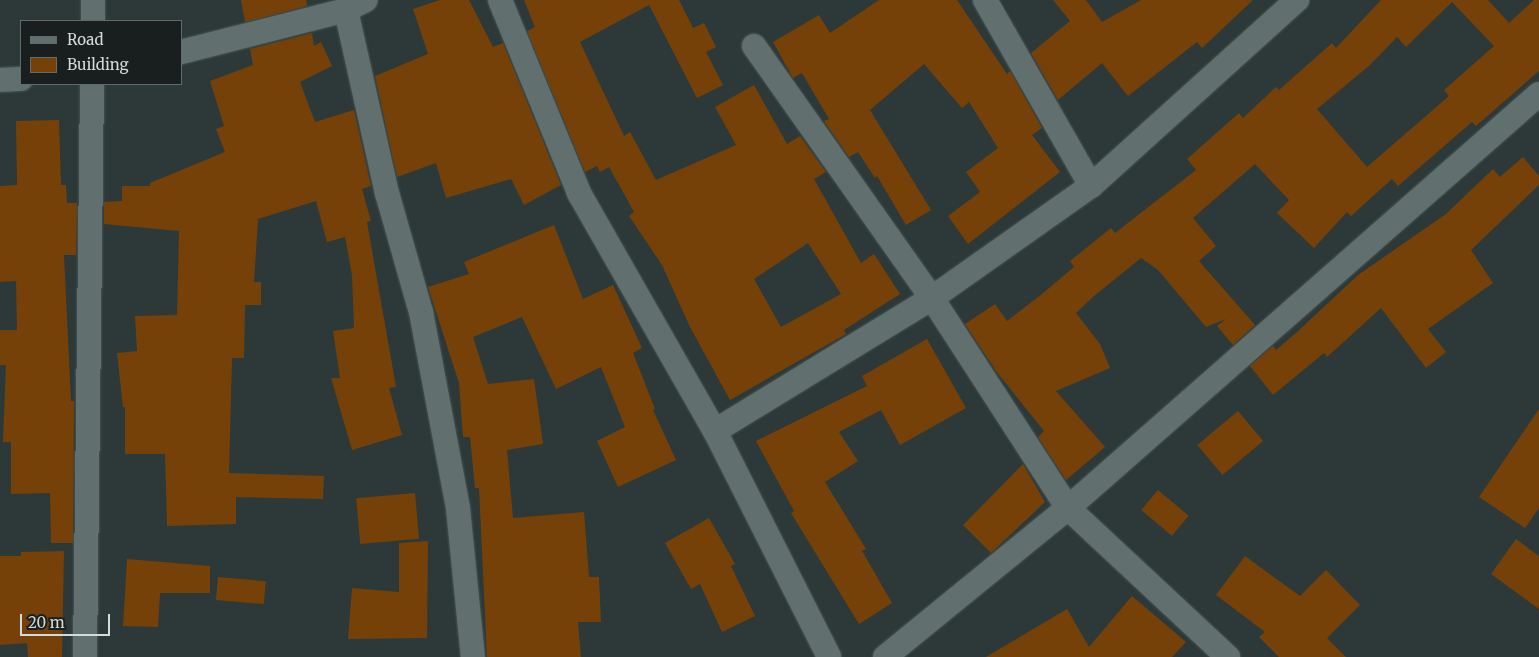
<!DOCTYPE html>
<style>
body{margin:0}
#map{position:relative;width:1539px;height:657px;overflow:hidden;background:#2c3938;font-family:Merriweather,serif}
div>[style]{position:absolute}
.building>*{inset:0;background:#764108;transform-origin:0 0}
.roads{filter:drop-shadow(0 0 1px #495554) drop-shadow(0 0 1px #495554)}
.minor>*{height:24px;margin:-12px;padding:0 12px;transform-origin:12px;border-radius:12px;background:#61706e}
span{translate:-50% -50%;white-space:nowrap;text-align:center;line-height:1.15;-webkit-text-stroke:5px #191f1e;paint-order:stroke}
.legend{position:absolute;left:20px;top:20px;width:162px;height:65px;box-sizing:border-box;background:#191f1e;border:1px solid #636b6a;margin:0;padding:6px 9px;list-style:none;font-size:15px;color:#d3dcdb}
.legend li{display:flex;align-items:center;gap:10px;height:25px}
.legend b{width:25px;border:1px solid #636b6a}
.scale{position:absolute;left:20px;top:614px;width:90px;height:22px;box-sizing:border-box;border:2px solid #d3dcdb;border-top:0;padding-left:6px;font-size:15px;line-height:18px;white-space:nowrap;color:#d3dcdb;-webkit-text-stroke:4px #191f1e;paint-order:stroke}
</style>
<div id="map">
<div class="building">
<div style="clip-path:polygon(241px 0,306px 0,307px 6px,245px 22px)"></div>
<div style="clip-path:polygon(440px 0,469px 0,493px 47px,503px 43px,561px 185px,524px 205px,511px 179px,446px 198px,436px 163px,397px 177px,375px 76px,428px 54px,413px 9px)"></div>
<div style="clip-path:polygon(evenodd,524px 0,679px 0,693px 28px,704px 23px,716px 47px,706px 52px,723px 85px,697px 98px,649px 5px,580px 42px,624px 136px,630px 132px,656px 180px,736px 145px,715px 107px,754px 85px,787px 144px,800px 136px,826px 172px,814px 179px,861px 263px,874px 254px,900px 294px,844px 330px,846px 334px,730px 400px,690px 327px,662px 265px,629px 216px,634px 212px,609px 167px,600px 172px,597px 166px,585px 172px,527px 31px,535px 27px,524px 0,808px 243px,841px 294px,781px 327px,754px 279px,808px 243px)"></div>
<div style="clip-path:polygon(879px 0,957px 0,1007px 74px,1010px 71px,1042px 128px,1032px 135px,1060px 172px,968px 244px,948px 216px,980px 192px,966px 172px,998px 148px,969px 102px,962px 108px,924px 64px,870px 110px,931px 210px,906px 225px,877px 176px,875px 178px,858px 152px,849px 157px,824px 121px,829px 119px,802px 73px,793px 78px,773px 42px,819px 15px,830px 33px)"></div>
<div style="clip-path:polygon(1053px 0,1086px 0,1102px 22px,1141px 0,1253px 0,1202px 48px,1197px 42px,1128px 96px,1102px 63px,1058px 100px,1031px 53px,1070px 21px)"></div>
<div style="clip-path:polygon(evenodd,1381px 0,1488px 0,1509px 23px,1534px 0,1539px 0,1539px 71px,1476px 126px,1472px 122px,1398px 186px,1392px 179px,1351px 216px,1347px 212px,1314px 248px,1277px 213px,1289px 200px,1255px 164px,1193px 218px,1216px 246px,1199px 261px,1255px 325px,1233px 345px,1217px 326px,1226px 319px,1206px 327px,1158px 270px,1141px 258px,1094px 296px,1076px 313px,1100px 344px,1110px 368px,1056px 391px,1105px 447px,1066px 480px,1038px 437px,1044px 431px,996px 371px,965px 324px,995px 304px,1007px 321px,1042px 294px,1074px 267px,1070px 261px,1111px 228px,1115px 233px,1196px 170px,1187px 159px,1239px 113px,1243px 118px,1276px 87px,1279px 90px,1332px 43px,1336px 48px,1381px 0,1452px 2px,1494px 46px,1444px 90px,1449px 96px,1367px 167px,1317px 109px,1370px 65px,1397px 37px,1406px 47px,1452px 2px)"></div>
<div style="clip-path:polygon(312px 33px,314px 46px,321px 42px,332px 66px,300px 82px,315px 122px,354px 110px,371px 186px,362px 189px,371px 221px,367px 222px,396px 387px,389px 388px,402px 435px,352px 450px,331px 378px,340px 378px,333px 331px,354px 328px,352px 275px,345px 237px,327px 242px,316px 201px,258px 219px,254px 282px,261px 282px,261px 305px,245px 305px,244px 358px,232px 358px,229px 473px,324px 476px,323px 499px,236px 497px,236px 524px,167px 526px,165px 454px,125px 454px,125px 407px,123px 407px,117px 353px,137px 351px,135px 316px,177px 315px,179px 231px,104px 224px,104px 202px,122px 201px,122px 186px,150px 186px,150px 183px,225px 152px,216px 129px,224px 126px,210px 81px,253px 65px,250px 49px)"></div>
<div style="clip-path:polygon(59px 120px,61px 185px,66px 185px,67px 203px,77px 203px,76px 255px,64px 255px,71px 401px,74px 401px,73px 543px,51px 543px,50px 493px,11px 494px,11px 442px,3px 442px,6px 365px,0 365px,0 330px,17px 330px,16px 281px,0 282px,0 186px,17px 185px,16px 121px)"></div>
<div style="clip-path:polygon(1523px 157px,1539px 176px,1539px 185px,1471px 250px,1493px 283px,1428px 329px,1446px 352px,1426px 368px,1381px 308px,1327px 357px,1324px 353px,1273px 395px,1250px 366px,1273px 346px,1276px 350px,1296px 333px,1358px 275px,1446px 214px,1493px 169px,1500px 177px)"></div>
<div style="clip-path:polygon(554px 225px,583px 299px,613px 285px,642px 348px,633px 353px,655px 409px,653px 410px,676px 460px,618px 487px,597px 441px,625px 427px,601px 367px,556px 389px,522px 317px,473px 337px,488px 384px,534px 379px,543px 444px,507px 450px,513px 518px,584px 512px,589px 577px,599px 577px,601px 622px,578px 622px,581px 657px,487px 657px,479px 488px,475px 488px,470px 437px,463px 437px,459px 383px,428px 287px,469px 274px,464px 262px)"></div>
<div style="clip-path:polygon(927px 339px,966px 408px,900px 445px,881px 410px,839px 432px,858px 461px,825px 482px,866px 549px,862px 551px,892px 603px,859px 624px,791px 513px,794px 511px,756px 441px,867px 386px,862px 376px)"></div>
<div style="clip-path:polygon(1539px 409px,1539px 508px,1525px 528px,1479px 497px)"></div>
<div style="left:1238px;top:411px;width:39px;height:53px;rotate:50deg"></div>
<div style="clip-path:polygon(1023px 464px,1045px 502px,991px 553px,963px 525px)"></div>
<div style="left:1158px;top:490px;width:40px;height:26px;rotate:40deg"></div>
<div style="left:415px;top:493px;width:46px;height:59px;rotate:85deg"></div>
<div style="clip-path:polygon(709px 518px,735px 564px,731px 566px,755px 616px,722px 632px,700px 584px,691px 589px,665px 543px)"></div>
<div style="clip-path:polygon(1516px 539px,1539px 556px,1539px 609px,1491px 574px)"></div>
<div style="clip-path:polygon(428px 541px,427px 638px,348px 639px,352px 588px,399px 592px,399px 543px)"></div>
<div style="clip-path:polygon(64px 551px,62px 657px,28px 657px,27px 643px,0 645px,0 556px,21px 556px,21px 552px)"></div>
<div style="clip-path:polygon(1245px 556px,1300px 596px,1326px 570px,1360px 605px,1327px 638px,1346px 657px,1279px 657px,1259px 637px,1265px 632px,1216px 595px)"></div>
<div style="clip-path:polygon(127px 559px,210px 566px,210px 593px,160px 593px,158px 627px,123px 626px)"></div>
<div style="left:218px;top:577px;width:48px;height:23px;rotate:5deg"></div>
<div style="clip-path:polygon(1132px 596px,1186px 642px,1172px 657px,986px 657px,1067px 609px,1089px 647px)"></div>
</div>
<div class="roads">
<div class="minor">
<div style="left:500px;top:0;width:209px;rotate:67.7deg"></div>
<div style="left:579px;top:193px;width:274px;rotate:60.3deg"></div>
<div style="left:715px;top:431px;width:253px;rotate:63.2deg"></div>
<div style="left:985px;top:0;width:214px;rotate:60.3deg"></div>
<div style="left:346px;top:10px;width:188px;rotate:77.4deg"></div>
<div style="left:387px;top:193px;width:124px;rotate:74.1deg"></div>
<div style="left:421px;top:312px;width:199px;rotate:79.3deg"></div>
<div style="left:458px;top:508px;width:150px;rotate:84.3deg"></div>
<div style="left:93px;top:21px;width:21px;rotate:-90deg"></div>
<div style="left:754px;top:46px;width:309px;rotate:54.8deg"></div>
<div style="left:932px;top:298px;width:250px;rotate:57.1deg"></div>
<div style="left:1068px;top:508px;width:219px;rotate:43deg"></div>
<div style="left:181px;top:52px;width:170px;rotate:-14.3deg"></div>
<div style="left:346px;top:10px;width:22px;rotate:-27deg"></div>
<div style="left:0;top:80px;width:21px;rotate:-3deg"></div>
<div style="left:715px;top:431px;width:255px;rotate:-31.5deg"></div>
<div style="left:932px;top:298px;width:194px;rotate:-35.2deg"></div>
<div style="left:1091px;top:186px;width:278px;rotate:-42.1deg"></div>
<div style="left:85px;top:657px;width:573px;rotate:-89.3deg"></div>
<div style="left:885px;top:657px;width:236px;rotate:-39.2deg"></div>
<div style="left:1068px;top:508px;width:627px;rotate:-41.31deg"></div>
</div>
</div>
<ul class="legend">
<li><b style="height:6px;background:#61706e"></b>Road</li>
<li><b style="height:14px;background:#764108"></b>Building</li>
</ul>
<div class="scale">20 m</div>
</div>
